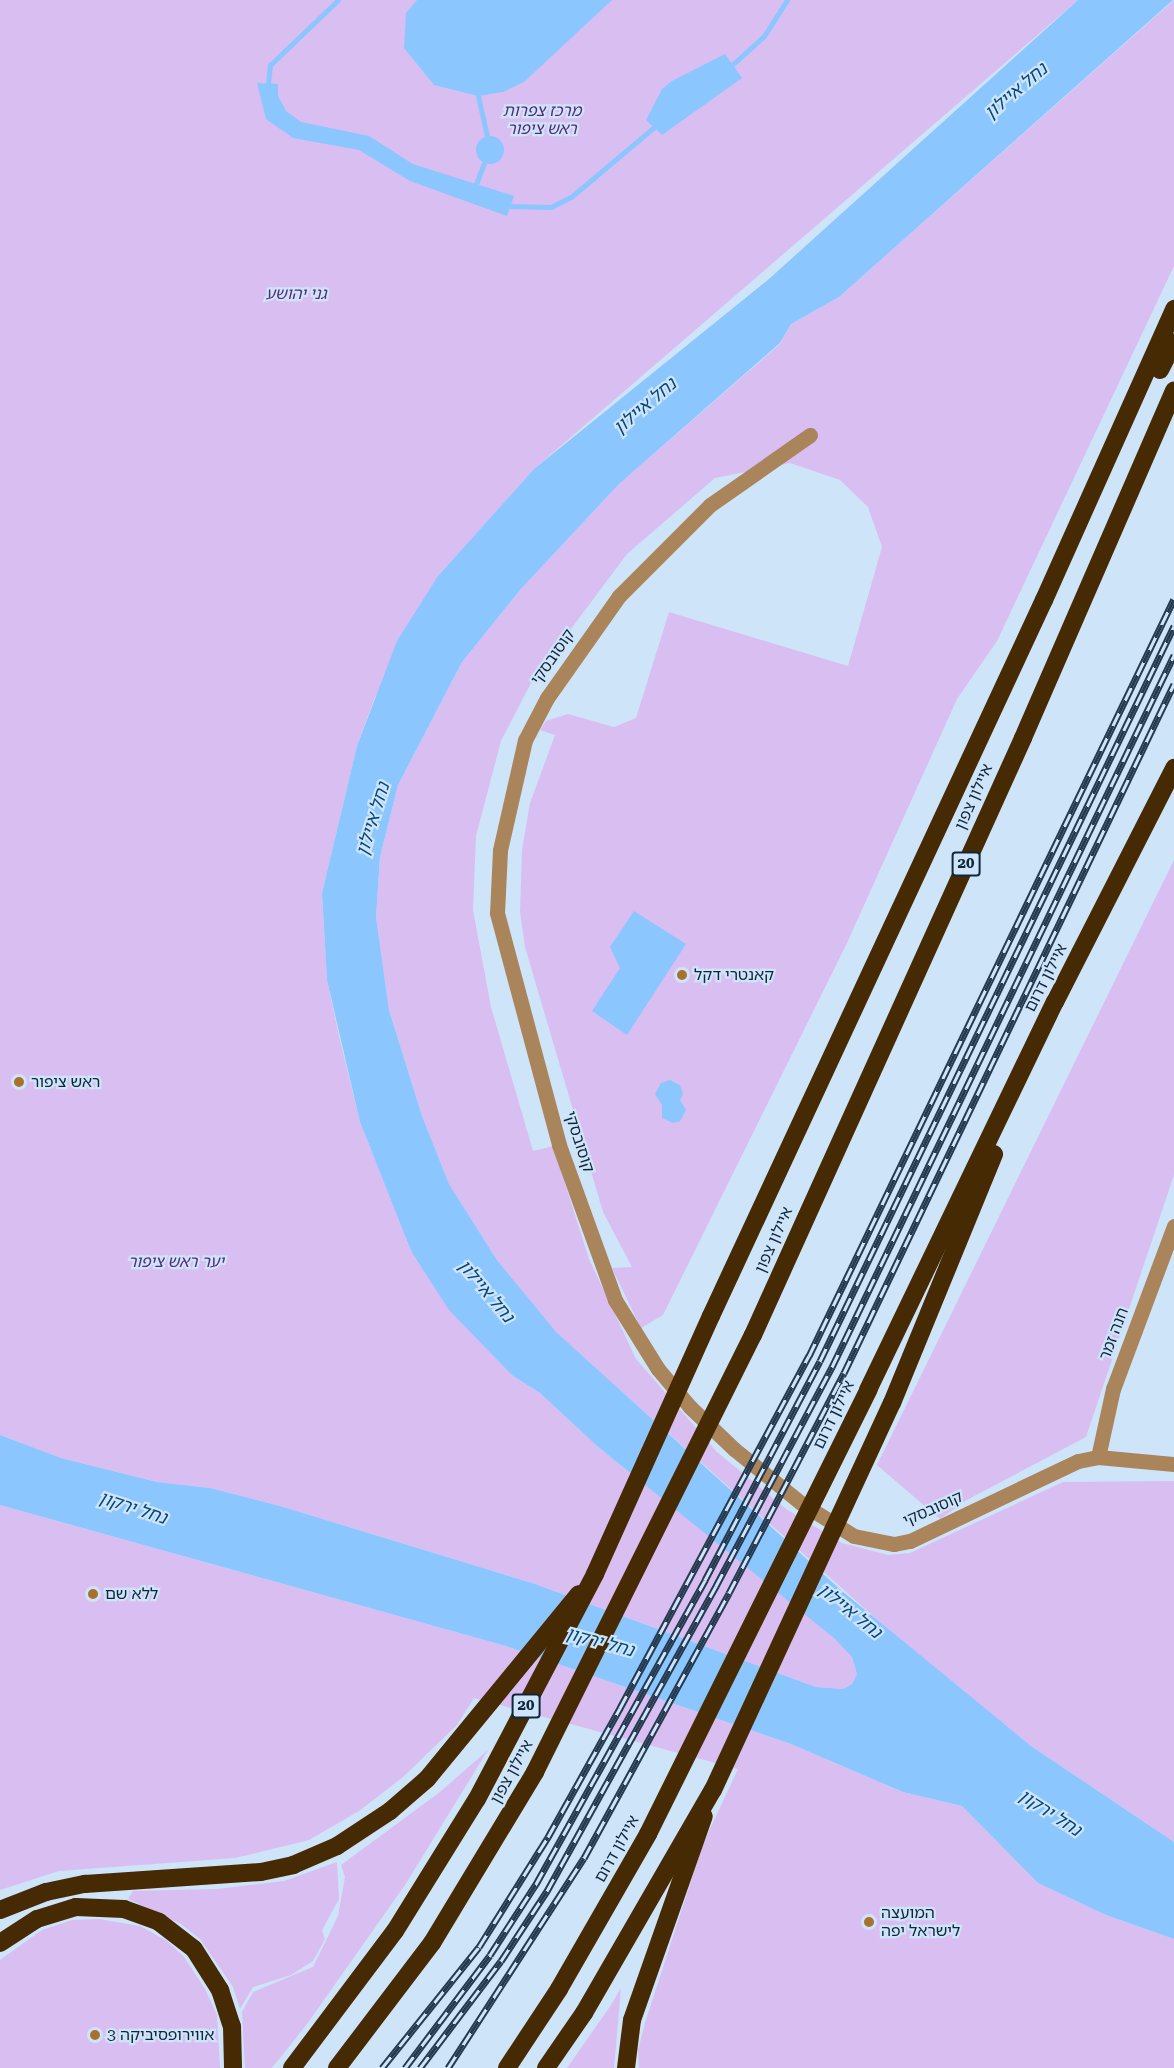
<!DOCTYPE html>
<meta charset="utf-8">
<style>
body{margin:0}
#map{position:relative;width:1174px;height:2068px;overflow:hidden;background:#cee4f9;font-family:"Roboto Serif","Noto Sans Hebrew",serif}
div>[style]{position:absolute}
.green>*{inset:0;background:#d9bef1}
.water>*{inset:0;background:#8cc6ff}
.round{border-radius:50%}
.stream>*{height:5px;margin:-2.5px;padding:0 2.5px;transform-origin:2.5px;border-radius:2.5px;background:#8cc6ff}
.street>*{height:15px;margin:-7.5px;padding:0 7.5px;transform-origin:7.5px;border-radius:7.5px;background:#aa845b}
.highway>*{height:18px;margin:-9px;padding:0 9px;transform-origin:9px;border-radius:9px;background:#462a04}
.rail>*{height:7px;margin-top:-3.5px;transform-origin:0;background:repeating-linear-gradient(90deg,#cee4f9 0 14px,#253a4e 0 28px);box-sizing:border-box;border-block:2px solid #253a4e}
.highway-bridge>*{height:18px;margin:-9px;padding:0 9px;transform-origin:9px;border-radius:9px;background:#462a04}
.dots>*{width:16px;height:16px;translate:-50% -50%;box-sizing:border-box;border:3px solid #cee4f9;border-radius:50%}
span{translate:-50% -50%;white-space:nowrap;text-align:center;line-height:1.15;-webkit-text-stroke:4.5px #cee4f9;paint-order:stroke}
.shield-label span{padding:2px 4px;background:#cee4f9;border:2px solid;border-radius:4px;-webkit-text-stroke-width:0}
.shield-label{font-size:15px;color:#11263a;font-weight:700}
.park-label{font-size:16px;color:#5a2b79;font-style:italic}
.street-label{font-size:16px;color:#11263a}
.poi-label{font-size:16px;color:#11263a}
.left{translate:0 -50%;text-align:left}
.water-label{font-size:18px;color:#05487b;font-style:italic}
</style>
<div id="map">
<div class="green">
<div style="clip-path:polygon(0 0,1078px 0,534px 469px,438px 576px,375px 697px,357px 746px,322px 893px,327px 980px,339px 1036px,360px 1122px,411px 1251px,513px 1376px,540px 1393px,597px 1446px,834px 1637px,852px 1657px,857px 1674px,852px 1684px,843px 1689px,816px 1687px,535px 1584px,280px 1506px,210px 1488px,157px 1482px,61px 1458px,0 1435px)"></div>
<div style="clip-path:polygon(1174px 0,1174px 266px,997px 641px,957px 699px,847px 943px,663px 1315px,641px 1328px,612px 1268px,632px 1267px,603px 1212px,525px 947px,520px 912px,522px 850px,530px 803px,555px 735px,540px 730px,546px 721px,568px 714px,614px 727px,636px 718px,669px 612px,848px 666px,882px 547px,868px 507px,840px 480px,790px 463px,715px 478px,627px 554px,532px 681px,501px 741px,476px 836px,473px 910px,491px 1007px,533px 1151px,553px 1146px,589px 1259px,636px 1359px,717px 1452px,786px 1509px,842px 1543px,888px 1555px,910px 1553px,1063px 1482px,1174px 1481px,1174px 1842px,1031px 1746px,900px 1640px,555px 1332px,497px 1260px,449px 1184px,422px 1116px,389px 1010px,376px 917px,380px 857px,398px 785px,462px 662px,520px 590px,619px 484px,780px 344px,791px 324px,839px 297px)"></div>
<div style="clip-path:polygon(1174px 860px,1174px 1175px,1086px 1437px,965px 1501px,940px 1519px,877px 1465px)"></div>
<div style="clip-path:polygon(0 1505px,506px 1646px,791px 1744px,903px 1792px,962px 1806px,1038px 1883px,1106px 1915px,1174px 1939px,1174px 2068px,639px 2068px,638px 2050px,645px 2023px,703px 1844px,738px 1769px,474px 1698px,457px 1725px,403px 1777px,359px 1811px,309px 1840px,235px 1858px,59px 1871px,0 1890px)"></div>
<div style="clip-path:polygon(488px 1750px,405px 1885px,307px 2024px,272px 2068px,245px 2068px,242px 2012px,253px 1992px,313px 1967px,338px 1916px,345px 1877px,341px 1865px,440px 1792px)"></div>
<div style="clip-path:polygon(337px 1862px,339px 1899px,322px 1930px,325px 1939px,313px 1961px,291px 1975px,253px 1987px,240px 2009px,233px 1987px,200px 1939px,181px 1924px,128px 1899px,133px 1891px,217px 1889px,284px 1881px)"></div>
<div style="clip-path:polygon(99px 1919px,140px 1926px,167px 1941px,184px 1957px,205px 1989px,217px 2015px,220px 2068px,0 2068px,0 1960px,42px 1930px,72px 1920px)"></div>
<div style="clip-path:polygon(621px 1988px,614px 2068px,567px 2068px,611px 2005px)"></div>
</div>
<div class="water">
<div style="clip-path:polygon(417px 0,612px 0,524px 82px,503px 92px,478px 96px,434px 85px,404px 48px,406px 13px)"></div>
<div style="clip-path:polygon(1078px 0,1173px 0,839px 297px,791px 324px,780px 343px,619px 484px,520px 590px,462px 662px,398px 785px,380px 857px,376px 917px,389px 1010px,422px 1116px,449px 1184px,497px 1260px,556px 1332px,842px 1591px,1031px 1746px,1174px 1842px,1174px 1939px,1106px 1915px,1038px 1883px,962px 1806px,903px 1792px,791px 1744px,506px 1646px,0 1505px,0 1435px,61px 1458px,157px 1482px,210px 1488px,280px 1506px,535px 1584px,816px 1687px,843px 1689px,852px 1684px,857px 1674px,852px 1657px,834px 1638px,597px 1446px,540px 1393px,513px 1376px,449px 1310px,411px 1251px,360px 1122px,327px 980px,322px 893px,357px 746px,397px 641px,438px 576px,534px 469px,769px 279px)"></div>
<div style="clip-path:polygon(725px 54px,742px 78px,662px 135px,646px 120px,662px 89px,672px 81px)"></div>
<div style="clip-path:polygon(257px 83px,278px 84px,278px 96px,286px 111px,301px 122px,369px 136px,413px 164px,514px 196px,507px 216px,410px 181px,359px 150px,293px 138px,266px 119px)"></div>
<div class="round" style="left:476px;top:136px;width:28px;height:28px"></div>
<div style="clip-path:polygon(634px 911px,686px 944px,627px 1035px,592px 1011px,620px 968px,610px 947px)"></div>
<div style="clip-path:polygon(670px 1080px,680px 1085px,683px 1094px,680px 1100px,686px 1110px,680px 1121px,673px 1123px,662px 1118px,662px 1105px,655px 1094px,661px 1083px)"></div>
</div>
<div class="stream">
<div style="left:732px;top:65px;width:43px;rotate:-42.2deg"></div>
<div style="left:764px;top:36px;width:43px;rotate:-57.4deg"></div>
<div style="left:268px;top:84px;width:19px;rotate:-84deg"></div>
<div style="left:270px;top:65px;width:94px;rotate:-43.7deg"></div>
<div style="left:478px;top:96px;width:41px;rotate:77.3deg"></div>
<div style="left:476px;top:184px;width:22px;rotate:-69deg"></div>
<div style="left:510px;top:206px;width:41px;rotate:1.4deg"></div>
<div style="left:551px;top:207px;width:22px;rotate:-27deg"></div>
<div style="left:571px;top:197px;width:109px;rotate:-40.1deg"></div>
</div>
<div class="street">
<div style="left:810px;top:435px;width:122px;rotate:145deg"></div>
<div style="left:710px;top:505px;width:129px;rotate:135deg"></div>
<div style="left:619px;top:596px;width:125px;rotate:125.2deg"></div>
<div style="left:547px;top:698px;width:47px;rotate:117.6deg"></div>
<div style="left:525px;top:740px;width:113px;rotate:102.8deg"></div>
<div style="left:500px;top:850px;width:63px;rotate:92.7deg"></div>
<div style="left:497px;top:913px;width:240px;rotate:75deg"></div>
<div style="left:559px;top:1145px;width:165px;rotate:70.1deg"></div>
<div style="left:615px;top:1300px;width:81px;rotate:58.1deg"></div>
<div style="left:658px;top:1369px;width:50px;rotate:49.9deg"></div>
<div style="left:690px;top:1407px;width:61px;rotate:43.7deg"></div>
<div style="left:734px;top:1449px;width:86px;rotate:38.9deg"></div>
<div style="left:801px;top:1503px;width:62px;rotate:31.9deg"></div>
<div style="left:854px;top:1536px;width:41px;rotate:11.3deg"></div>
<div style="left:894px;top:1544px;width:16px;rotate:-11deg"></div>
<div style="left:910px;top:1541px;width:186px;rotate:-25.5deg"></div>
<div style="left:1078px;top:1461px;width:20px;rotate:-11deg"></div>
<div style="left:1098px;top:1457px;width:76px;rotate:5.3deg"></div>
<div style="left:1098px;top:1457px;width:70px;rotate:-77.6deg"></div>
<div style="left:1113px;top:1389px;width:174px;rotate:-69.5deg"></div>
</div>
<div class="highway">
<div style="left:1160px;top:370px;width:31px;rotate:-63deg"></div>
<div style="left:711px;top:1316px;width:790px;rotate:-65.06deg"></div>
<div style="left:1044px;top:600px;width:319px;rotate:-65.9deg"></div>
<div style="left:753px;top:1335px;width:655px;rotate:-65.66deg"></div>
<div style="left:1023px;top:738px;width:379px;rotate:-66.5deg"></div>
<div style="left:868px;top:1390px;width:431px;rotate:-64.3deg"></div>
<div style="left:1055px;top:1002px;width:263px;rotate:-63deg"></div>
<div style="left:892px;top:1403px;width:269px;rotate:-67.7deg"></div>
<div style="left:0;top:1910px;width:49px;rotate:-21.4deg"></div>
<div style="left:46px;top:1892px;width:40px;rotate:-12deg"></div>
<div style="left:85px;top:1884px;width:176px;rotate:-3.9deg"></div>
<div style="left:261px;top:1872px;width:33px;rotate:-12deg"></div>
<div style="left:293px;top:1865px;width:48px;rotate:-23.4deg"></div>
<div style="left:337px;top:1846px;width:64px;rotate:-33.4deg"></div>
<div style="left:390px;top:1811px;width:49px;rotate:-40.9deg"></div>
<div style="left:427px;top:1779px;width:239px;rotate:-50.6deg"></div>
<div style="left:0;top:1943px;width:44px;rotate:-33deg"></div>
<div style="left:37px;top:1919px;width:41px;rotate:-17.1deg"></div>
<div style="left:76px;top:1907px;width:48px;rotate:2.4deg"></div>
<div style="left:124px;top:1909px;width:37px;rotate:20deg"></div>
<div style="left:159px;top:1922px;width:44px;rotate:37.6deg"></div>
<div style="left:194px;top:1949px;width:49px;rotate:57.6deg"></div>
<div style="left:220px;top:1990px;width:38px;rotate:72deg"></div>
<div style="left:232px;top:2026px;width:42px;rotate:88.6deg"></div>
<div style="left:626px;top:2068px;width:48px;rotate:-82.9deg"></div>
<div style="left:632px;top:2020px;width:216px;rotate:-70.6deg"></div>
</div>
<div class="rail">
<div style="left:382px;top:2068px;width:155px;rotate:-51.3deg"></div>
<div style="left:479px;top:1947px;width:130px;rotate:-57.9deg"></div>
<div style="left:548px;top:1837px;width:148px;rotate:-60.8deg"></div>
<div style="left:620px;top:1708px;width:400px;rotate:-61.8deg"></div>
<div style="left:809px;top:1356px;width:840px;rotate:-64.26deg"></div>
<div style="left:405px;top:2068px;width:141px;rotate:-53deg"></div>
<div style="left:490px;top:1955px;width:85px;rotate:-57.1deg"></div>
<div style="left:536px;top:1884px;width:348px;rotate:-60.9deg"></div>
<div style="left:705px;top:1580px;width:247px;rotate:-62.3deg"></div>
<div style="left:820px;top:1361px;width:816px;rotate:-64.28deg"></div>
<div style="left:420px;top:2068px;width:134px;rotate:-52.9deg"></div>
<div style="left:501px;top:1961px;width:84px;rotate:-56.7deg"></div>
<div style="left:547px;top:1891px;width:349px;rotate:-61deg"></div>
<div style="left:716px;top:1586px;width:248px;rotate:-62.1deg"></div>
<div style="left:832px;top:1367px;width:790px;rotate:-64.34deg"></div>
<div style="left:448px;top:2068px;width:250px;rotate:-57.1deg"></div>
<div style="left:584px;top:1858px;width:302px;rotate:-61.3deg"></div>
<div style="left:729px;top:1593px;width:248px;rotate:-62.4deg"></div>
<div style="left:844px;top:1373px;width:764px;rotate:-64.41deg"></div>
</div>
<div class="highway-bridge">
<div style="left:292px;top:2068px;width:171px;rotate:-53.1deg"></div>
<div style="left:395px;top:1931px;width:155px;rotate:-58.2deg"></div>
<div style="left:477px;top:1799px;width:254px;rotate:-62.3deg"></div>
<div style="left:595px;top:1574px;width:283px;rotate:-65.8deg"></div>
<div style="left:337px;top:2068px;width:157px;rotate:-52.8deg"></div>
<div style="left:432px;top:1943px;width:200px;rotate:-58.9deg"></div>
<div style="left:535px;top:1772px;width:488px;rotate:-63.5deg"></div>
<div style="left:507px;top:2068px;width:95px;rotate:-56.6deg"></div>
<div style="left:559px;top:1989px;width:179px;rotate:-60.1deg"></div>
<div style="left:648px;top:1834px;width:496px;rotate:-63.6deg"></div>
<div style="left:546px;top:2068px;width:67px;rotate:-55.4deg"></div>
<div style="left:584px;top:2013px;width:258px;rotate:-60deg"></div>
<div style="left:713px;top:1790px;width:426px;rotate:-65.2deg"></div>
</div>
<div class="dots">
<div style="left:682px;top:975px;background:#a8712c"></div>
<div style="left:19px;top:1082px;background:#a8712c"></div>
<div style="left:93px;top:1594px;background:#a8712c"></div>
<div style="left:869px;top:1922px;background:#a8712c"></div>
<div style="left:95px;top:2035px;background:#a8712c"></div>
</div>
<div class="shield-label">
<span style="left:966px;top:864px">20</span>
<span style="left:526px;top:1706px">20</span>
</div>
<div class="park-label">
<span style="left:542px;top:120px">מרכז צפרות<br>ראש ציפור</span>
<span style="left:296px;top:294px">גני יהושע</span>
<span style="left:176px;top:1262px">יער ראש ציפור</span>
</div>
<div class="street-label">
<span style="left:553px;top:657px;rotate:-55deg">קוסובסקי</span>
<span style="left:974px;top:797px;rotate:-66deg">איילון צפון</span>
<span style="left:1046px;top:978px;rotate:-63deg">איילון דרום</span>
<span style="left:579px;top:1142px;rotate:72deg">קוסובסקי</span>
<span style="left:774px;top:1240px;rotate:-66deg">איילון צפון</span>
<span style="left:1114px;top:1334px;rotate:-69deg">חנה זמר</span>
<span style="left:834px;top:1415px;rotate:-64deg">איילון דרום</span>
<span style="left:933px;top:1509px;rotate:-24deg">קוסובסקי</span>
<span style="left:512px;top:1772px;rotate:-61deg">איילון צפון</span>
<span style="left:617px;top:1849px;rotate:-61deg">איילון דרום</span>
</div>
<div class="poi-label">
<span class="left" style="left:694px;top:975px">קאנטרי דקל</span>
<span class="left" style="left:31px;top:1082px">ראש ציפור</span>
<span class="left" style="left:105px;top:1594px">ללא שם</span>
<span class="left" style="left:881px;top:1922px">המועצה<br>לישראל יפה</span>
<span class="left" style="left:107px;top:2035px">אווירופסיביקה 3</span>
</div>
<div class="water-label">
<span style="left:1016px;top:91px;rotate:-40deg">נחל איילון</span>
<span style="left:645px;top:406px;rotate:-40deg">נחל איילון</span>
<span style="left:373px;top:819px;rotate:-73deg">נחל איילון</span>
<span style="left:486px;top:1291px;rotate:50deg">נחל איילון</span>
<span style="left:133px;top:1508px;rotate:18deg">נחל ירקון</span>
<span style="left:850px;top:1611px;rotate:39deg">נחל איילון</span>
<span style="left:600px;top:1642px;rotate:15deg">נחל ירקון</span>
<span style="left:1050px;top:1813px;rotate:33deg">נחל ירקון</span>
</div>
</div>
